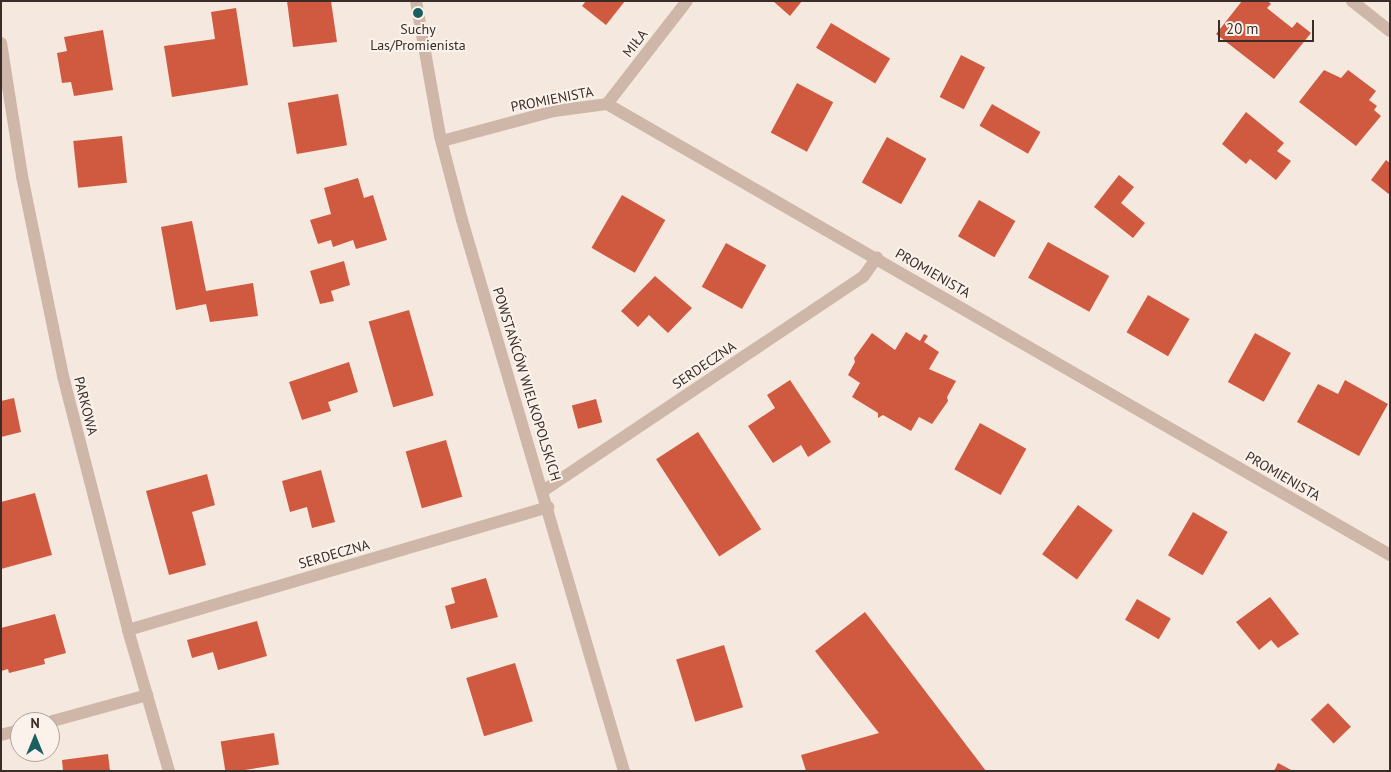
<!DOCTYPE html>
<meta charset="utf-8">
<style>
body{margin:0}
#map{position:relative;width:1391px;height:772px;overflow:hidden;background:#f5e8de;font-family:"PT Sans",sans-serif}
div>[style]{position:absolute}
.building>*{inset:0;background:#d05a40;transform-origin:0 0}
.minor>*{height:12px;margin:-6px;padding:0 6px;transform-origin:6px;border-radius:6px;background:#ceb7a8}
.dots>*{width:14px;height:14px;translate:-50% -50%;box-sizing:border-box;border:2px solid #fbf3eb;border-radius:50%}
span{translate:-50% -50%;white-space:nowrap;text-align:center;line-height:1.15;-webkit-text-stroke:4px #fbf3eb;paint-order:stroke}
.poi-label{font-size:14px;color:#3a2d29}
.street-label{font-size:14px;color:#3a2d29}
.frame{position:absolute;inset:0;border:2px solid #3a2d29;pointer-events:none}
.north{position:absolute;left:10px;top:712px;width:50px;height:50px;box-sizing:border-box;background:#fbf3eb;border:1px solid #aea49d;border-radius:50%;rotate:0deg;font-size:14px;font-weight:700;line-height:20px;text-align:center;color:#3a2d29}
.north::after{content:'';display:block;margin:auto;width:18px;height:22px;background:#1a6060;clip-path:polygon(50% 0,100% 100%,50% 72%,0 100%)}
.scale{position:absolute;left:1218px;top:20px;width:96px;height:22px;box-sizing:border-box;border:2px solid #3a2d29;border-top:0;padding-left:6px;font-size:15px;line-height:18px;white-space:nowrap;color:#3a2d29;-webkit-text-stroke:4px #fbf3eb;paint-order:stroke}
</style>
<div id="map">
<div class="building">
<div style="clip-path:polygon(287px 1px,331px 1px,337px 42px,293px 47px)"></div>
<div style="clip-path:polygon(586px 1px,625px 1px,606px 25px,582px 6px)"></div>
<div style="clip-path:polygon(773px 1px,802px 1px,790px 16px)"></div>
<div style="clip-path:polygon(1242px 1px,1268px 1px,1271px 4px,1267px 8px,1292px 28px,1297px 22px,1311px 33px,1274px 79px,1216px 34px)"></div>
<div style="clip-path:polygon(236px 8px,248px 85px,172px 97px,164px 46px,215px 39px,211px 12px)"></div>
<div style="left:831px;top:23px;width:69px;height:29px;rotate:31deg"></div>
<div style="clip-path:polygon(103px 30px,113px 90px,74px 96px,71px 82px,62px 83px,57px 53px,67px 51px,64px 37px)"></div>
<div style="left:961px;top:55px;width:27px;height:47px;rotate:27deg"></div>
<div style="clip-path:polygon(1324px 70px,1341px 78px,1348px 70px,1376px 91px,1369px 100px,1377px 106px,1374px 110px,1381px 116px,1356px 146px,1299px 102px)"></div>
<div style="left:797px;top:83px;width:41px;height:56px;rotate:28deg"></div>
<div style="left:338px;top:94px;width:52px;height:51px;rotate:80deg"></div>
<div style="left:992px;top:104px;width:56px;height:25px;rotate:30deg"></div>
<div style="clip-path:polygon(1246px 112px,1284px 143px,1277px 151px,1291px 161px,1276px 180px,1250px 159px,1246px 164px,1222px 144px)"></div>
<div style="left:122px;top:136px;width:47px;height:49px;rotate:84deg"></div>
<div style="left:887px;top:137px;width:45px;height:52px;rotate:29deg"></div>
<div style="clip-path:polygon(1386px 160px,1390px 163px,1390px 195px,1371px 180px)"></div>
<div style="clip-path:polygon(1119px 175px,1134px 187px,1121px 203px,1145px 223px,1133px 238px,1094px 207px)"></div>
<div style="clip-path:polygon(358px 178px,364px 198px,373px 195px,387px 240px,356px 249px,353px 240px,333px 247px,331px 240px,318px 244px,310px 220px,331px 214px,324px 188px)"></div>
<div style="left:622px;top:195px;width:50px;height:61px;rotate:30deg"></div>
<div style="left:979px;top:200px;width:42px;height:42px;rotate:30deg"></div>
<div style="clip-path:polygon(192px 221px,206px 291px,253px 283px,258px 316px,210px 322px,206px 304px,176px 310px,161px 227px)"></div>
<div style="left:1048px;top:242px;width:70px;height:41px;rotate:29deg"></div>
<div style="left:726px;top:243px;width:46px;height:50px;rotate:29deg"></div>
<div style="clip-path:polygon(344px 261px,350px 285px,331px 291px,334px 301px,320px 304px,310px 271px)"></div>
<div style="clip-path:polygon(655px 276px,692px 308px,668px 333px,649px 315px,638px 327px,621px 311px)"></div>
<div style="left:1148px;top:295px;width:48px;height:43px;rotate:30deg"></div>
<div style="left:409px;top:310px;width:89px;height:42px;rotate:74deg"></div>
<div style="clip-path:polygon(906px 332px,920px 341px,924px 334px,928px 336px,924px 342px,939px 352px,929px 369px,956px 381px,947px 397px,948px 401px,932px 424px,919px 417px,911px 431px,883px 415px,878px 418px,878px 413px,852px 397px,860px 383px,848px 375px,855px 362px,854px 358px,872px 333px,895px 350px)"></div>
<div style="left:1255px;top:333px;width:41px;height:56px;rotate:29deg"></div>
<div style="clip-path:polygon(349px 362px,358px 392px,328px 402px,331px 411px,302px 420px,289px 382px)"></div>
<div style="clip-path:polygon(790px 380px,831px 442px,808px 457px,801px 445px,773px 463px,748px 426px,775px 408px,767px 395px)"></div>
<div style="clip-path:polygon(1345px 380px,1388px 404px,1359px 456px,1297px 422px,1318px 384px,1338px 394px)"></div>
<div style="clip-path:polygon(14px 398px,21px 432px,1px 437px,1px 401px)"></div>
<div style="left:596px;top:399px;width:24px;height:25px;rotate:75deg"></div>
<div style="left:980px;top:423px;width:53px;height:53px;rotate:29deg"></div>
<div style="left:698px;top:432px;width:116px;height:50px;rotate:57deg"></div>
<div style="left:446px;top:440px;width:59px;height:42px;rotate:74deg"></div>
<div style="clip-path:polygon(321px 470px,335px 522px,312px 528px,307px 507px,290px 512px,282px 481px)"></div>
<div style="clip-path:polygon(207px 474px,215px 505px,192px 512px,206px 565px,169px 575px,146px 491px)"></div>
<div style="clip-path:polygon(35px 493px,52px 555px,1px 569px,1px 502px)"></div>
<div style="left:1078px;top:505px;width:43px;height:61px;rotate:36deg"></div>
<div style="left:1193px;top:512px;width:40px;height:50px;rotate:30deg"></div>
<div style="clip-path:polygon(486px 578px,498px 617px,451px 629px,445px 606px,455px 603px,451px 588px)"></div>
<div style="clip-path:polygon(1270px 597px,1299px 634px,1278px 648px,1271px 640px,1259px 650px,1236px 622px)"></div>
<div style="left:1137px;top:599px;width:39px;height:24px;rotate:30deg"></div>
<div style="clip-path:polygon(865px 612px,986px 771px,806px 771px,801px 755px,879px 733px,815px 651px)"></div>
<div style="clip-path:polygon(55px 614px,66px 653px,44px 659px,45px 664px,9px 673px,8px 669px,1px 671px,1px 628px)"></div>
<div style="clip-path:polygon(257px 621px,267px 656px,218px 670px,213px 652px,192px 658px,187px 640px)"></div>
<div style="left:724px;top:645px;width:65px;height:50px;rotate:73deg"></div>
<div style="left:515px;top:663px;width:61px;height:51px;rotate:73deg"></div>
<div style="left:1328px;top:703px;width:33px;height:24px;rotate:46deg"></div>
<div style="left:274px;top:733px;width:32px;height:54px;rotate:81deg"></div>
<div style="clip-path:polygon(108px 754px,110px 771px,63px 771px,62px 760px)"></div>
<div style="clip-path:polygon(1278px 763px,1293px 771px,1274px 771px)"></div>
</div>
<div class="minor">
<div style="left:416px;top:1px;width:137px;rotate:79.9deg"></div>
<div style="left:440px;top:136px;width:87px;rotate:75.3deg"></div>
<div style="left:462px;top:220px;width:574px;rotate:73.62deg"></div>
<div style="left:1352px;top:1px;width:48px;rotate:38.3deg"></div>
<div style="left:1px;top:43px;width:135px;rotate:81deg"></div>
<div style="left:22px;top:176px;width:204px;rotate:78.4deg"></div>
<div style="left:63px;top:376px;width:262px;rotate:75.6deg"></div>
<div style="left:128px;top:630px;width:147px;rotate:73.8deg"></div>
<div style="left:607px;top:104px;width:130px;rotate:-52.2deg"></div>
<div style="left:442px;top:141px;width:116px;rotate:-15deg"></div>
<div style="left:554px;top:111px;width:53px;rotate:-7.5deg"></div>
<div style="left:607px;top:104px;width:904px;rotate:29.94deg"></div>
<div style="left:543px;top:491px;width:385px;rotate:-33.8deg"></div>
<div style="left:863px;top:277px;width:24px;rotate:-54deg"></div>
<div style="left:128px;top:630px;width:438px;rotate:-16.3deg"></div>
<div style="left:49px;top:722px;width:102px;rotate:-15.4deg"></div>
<div style="left:1px;top:735px;width:20px;rotate:-15deg"></div>
</div>
<div class="dots">
<div style="left:418px;top:13px;background:#1a6060"></div>
</div>
<div class="poi-label">
<span style="left:418px;top:37px">Suchy<br>Las/Promienista</span>
</div>
<div class="street-label">
<span style="left:635px;top:43px;rotate:-52deg">MIŁA</span>
<span style="left:552px;top:99px;rotate:-11deg">PROMIENISTA</span>
<span style="left:933px;top:273px;rotate:30deg">PROMIENISTA</span>
<span style="left:704px;top:365px;rotate:-34deg">SERDECZNA</span>
<span style="left:527px;top:384px;rotate:73deg">POWSTAŃCÓW WIELKOPOLSKICH</span>
<span style="left:86px;top:406px;rotate:76deg">PARKOWA</span>
<span style="left:1283px;top:476px;rotate:30deg">PROMIENISTA</span>
<span style="left:334px;top:554px;rotate:-16deg">SERDECZNA</span>
</div>
<div class="frame"></div>
<div class="north">N</div>
<div class="scale">20 m</div>
</div>
